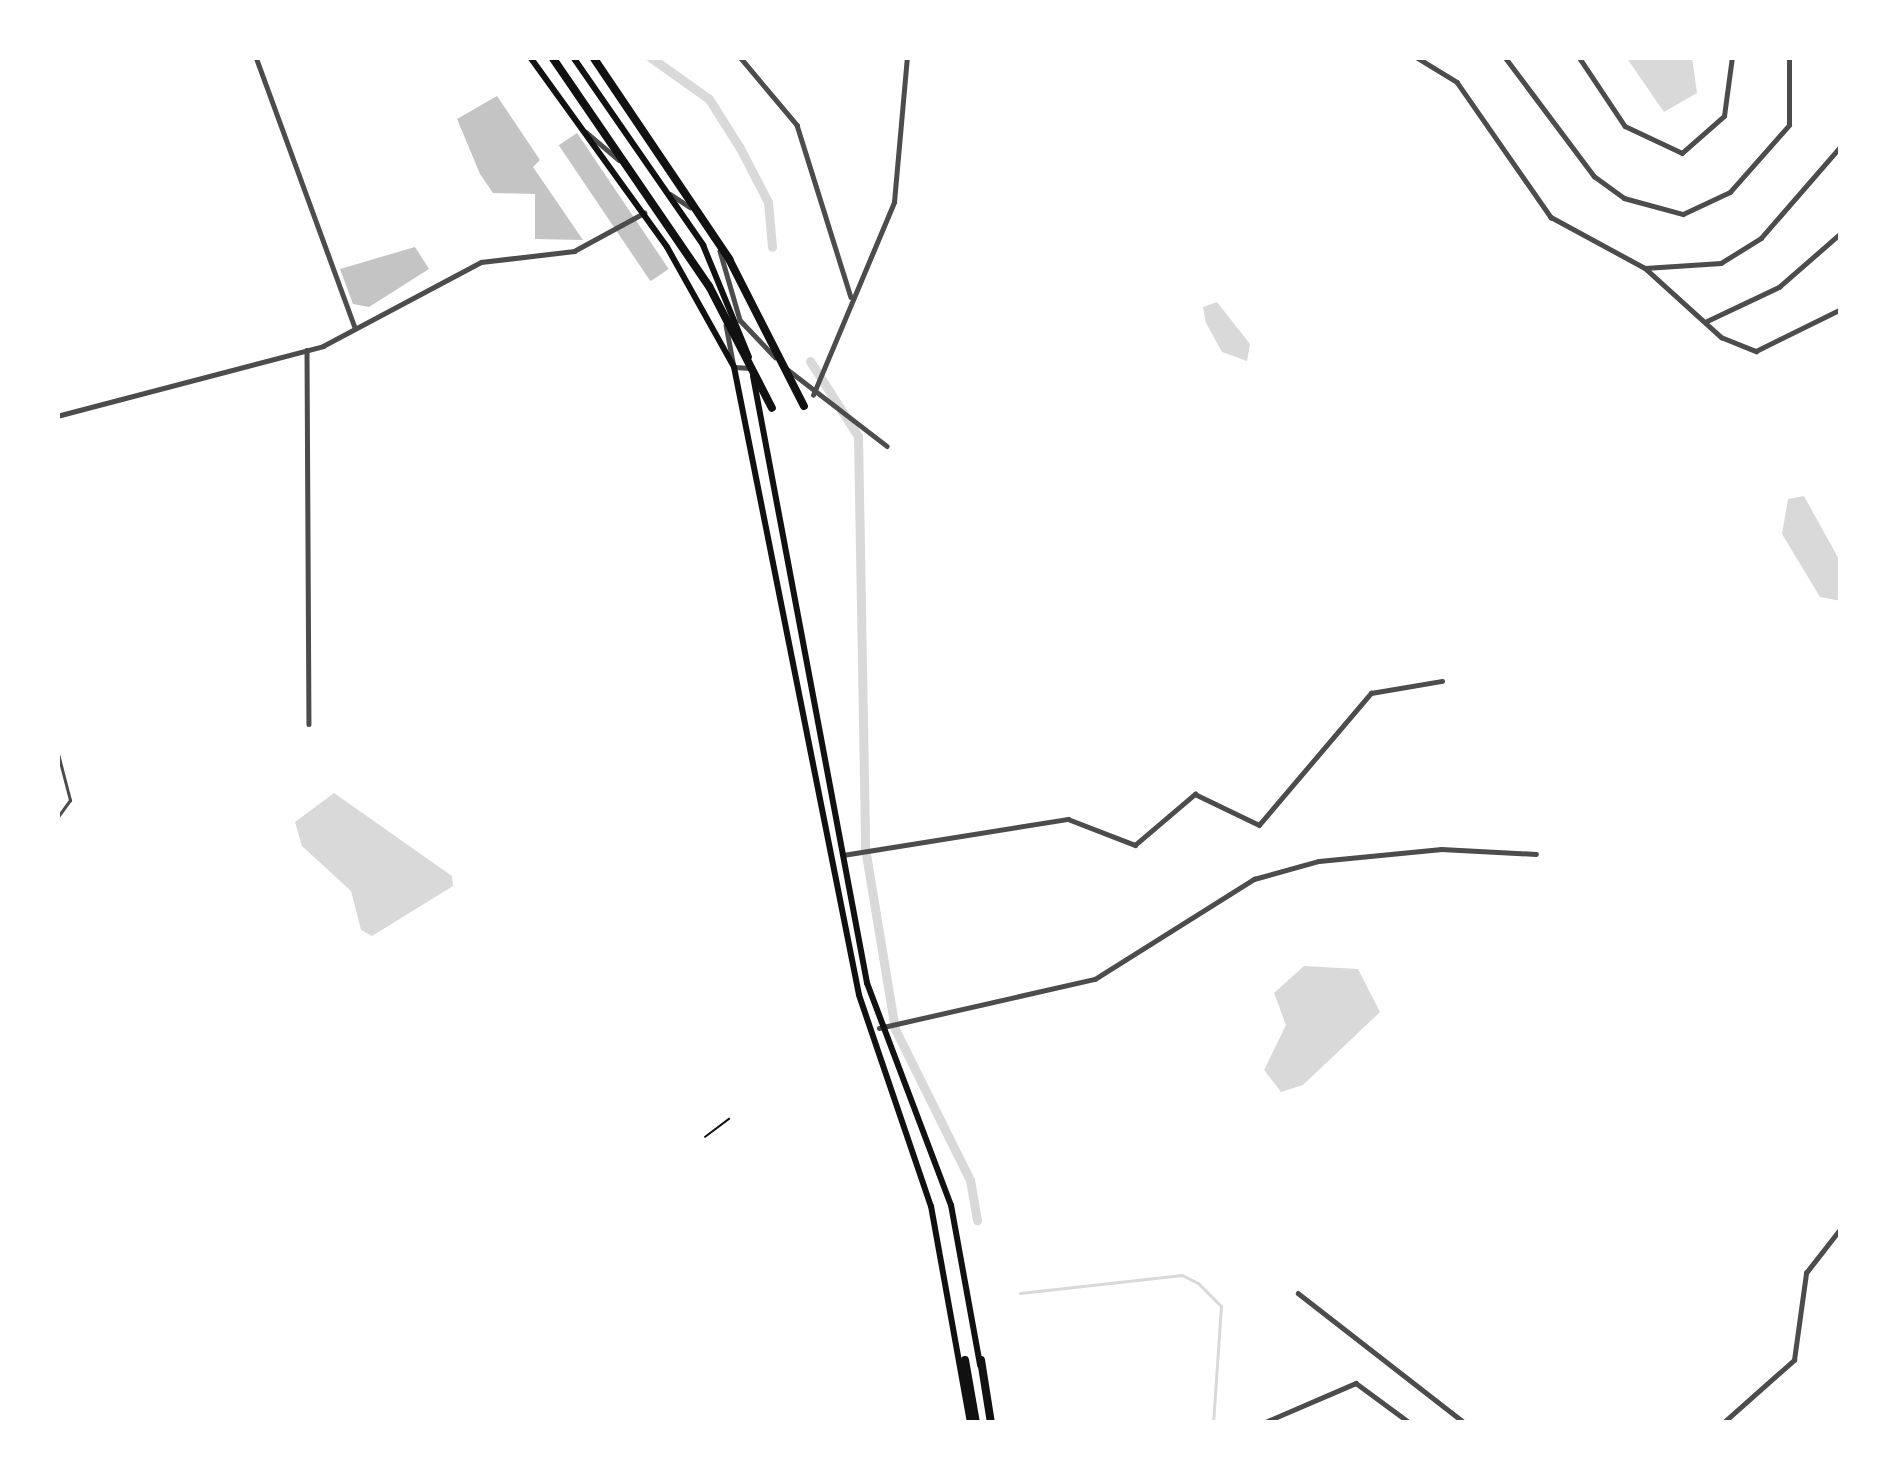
<!DOCTYPE html>
<style>
body{margin:0}
#map{position:relative;width:1898px;height:1480px;overflow:hidden;background:#fff;font-family:"PT Serif",serif}
div>[style]{position:absolute}
.water>*{inset:0;background:#d9d9d9}
.stream>*{height:3px;margin:-1.5px;padding:0 1.5px;transform-origin:1.5px;border-radius:1.5px;background:#d9d9d9}
.canal>*{height:9px;margin:-4.5px;padding:0 4.5px;transform-origin:4.5px;border-radius:4.5px;background:#d9d9d9}
.building>*{inset:0;background:#c4c4c4;transform-origin:0 0}
.path>*{height:1.5px;margin:-0.75px;padding:0 0.75px;transform-origin:0.75px;border-radius:0.75px;background:#111}
.pedestrian>*{height:3px;margin:-1.5px;padding:0 1.5px;transform-origin:1.5px;border-radius:1.5px;background:#4c4c4c}
.minor>*{height:4.5px;margin:-2.25px;padding:0 2.25px;transform-origin:2.25px;border-radius:2.25px;background:#4c4c4c}
.tertiary>*{height:4.5px;margin:-2.25px;padding:0 2.25px;transform-origin:2.25px;border-radius:2.25px;background:#4c4c4c}
.secondary>*{height:6px;margin:-3px;padding:0 3px;transform-origin:3px;border-radius:3px;background:#111}
.motorway>*{height:8px;margin:-4px;padding:0 4px;transform-origin:4px;border-radius:4px;background:#111}
span{translate:-50% -50%;white-space:nowrap;text-align:center;line-height:1.15;-webkit-text-stroke:12px #fff;paint-order:stroke}
.frame{position:absolute;inset:0;border:60px solid #fff;pointer-events:none}
</style>
<div id="map">
<div class="water">
<div style="clip-path:polygon(1626px 57px,1692px 57px,1697px 93px,1664px 112px)"></div>
<div style="clip-path:polygon(1217px 302px,1250px 344px,1247px 361px,1222px 352px,1206px 323px,1203px 307px)"></div>
<div style="clip-path:polygon(1804px 496px,1841px 563px,1841px 601px,1820px 597px,1782px 534px,1788px 499px)"></div>
<div style="clip-path:polygon(334px 793px,452px 876px,453px 886px,372px 936px,361px 930px,351px 891px,302px 846px,295px 822px)"></div>
<div style="clip-path:polygon(1304px 966px,1358px 969px,1380px 1012px,1303px 1085px,1281px 1092px,1264px 1070px,1286px 1025px,1274px 993px)"></div>
</div>
<div class="stream">
<div style="left:1020px;top:1293px;width:163px;rotate:-6.3deg"></div>
<div style="left:1182px;top:1275px;width:18px;rotate:27deg"></div>
<div style="left:1198px;top:1283px;width:33px;rotate:45deg"></div>
<div style="left:1221px;top:1306px;width:117px;rotate:93.9deg"></div>
</div>
<div class="canal">
<div style="left:650px;top:57px;width:72px;rotate:35.4deg"></div>
<div style="left:709px;top:99px;width:58px;rotate:57.7deg"></div>
<div style="left:740px;top:148px;width:61px;rotate:62.6deg"></div>
<div style="left:768px;top:202px;width:45px;rotate:84.9deg"></div>
<div style="left:810px;top:361px;width:89px;rotate:57.4deg"></div>
<div style="left:858px;top:436px;width:412px;rotate:89deg"></div>
<div style="left:865px;top:848px;width:183px;rotate:80.6deg"></div>
<div style="left:895px;top:1029px;width:169px;rotate:63.6deg"></div>
<div style="left:970px;top:1180px;width:41px;rotate:80.1deg"></div>
</div>
<div class="building">
<div style="clip-path:polygon(497px 96px,540px 160px,533px 167px,583px 240px,535px 239px,535px 194px,493px 193px,480px 174px,457px 119px)"></div>
<div style="left:577px;top:133px;width:164px;height:22px;rotate:56deg"></div>
<div style="clip-path:polygon(415px 247px,429px 269px,369px 307px,353px 304px,340px 269px)"></div>
</div>
<div class="path">
<div style="left:705px;top:1137px;width:30px;rotate:-37deg"></div>
</div>
<div class="pedestrian">
<div style="left:57px;top:750px;width:52px;rotate:75.4deg"></div>
<div style="left:70px;top:800px;width:22px;rotate:126deg"></div>
</div>
<div class="minor">
<div style="left:256px;top:57px;width:288px;rotate:69.9deg"></div>
<div style="left:740px;top:57px;width:89px;rotate:50deg"></div>
<div style="left:797px;top:125px;width:180px;rotate:72.6deg"></div>
<div style="left:1416px;top:57px;width:48px;rotate:31.4deg"></div>
<div style="left:1457px;top:82px;width:165px;rotate:55.2deg"></div>
<div style="left:1551px;top:217px;width:107px;rotate:28.5deg"></div>
<div style="left:1645px;top:268px;width:103px;rotate:42.2deg"></div>
<div style="left:1721px;top:337px;width:38px;rotate:22deg"></div>
<div style="left:1756px;top:351px;width:95px;rotate:-26.3deg"></div>
<div style="left:1505px;top:57px;width:149px;rotate:53.2deg"></div>
<div style="left:1594px;top:176px;width:37px;rotate:36deg"></div>
<div style="left:1624px;top:198px;width:61px;rotate:15.2deg"></div>
<div style="left:1683px;top:214px;width:52px;rotate:-25.1deg"></div>
<div style="left:1730px;top:192px;width:89px;rotate:-48.6deg"></div>
<div style="left:1789px;top:125px;width:68px;rotate:-90deg"></div>
<div style="left:1579px;top:57px;width:83px;rotate:56.3deg"></div>
<div style="left:1625px;top:126px;width:63px;rotate:25.3deg"></div>
<div style="left:1682px;top:153px;width:56px;rotate:-41.4deg"></div>
<div style="left:1724px;top:116px;width:60px;rotate:-82.3deg"></div>
<div style="left:1645px;top:268px;width:76px;rotate:-3.8deg"></div>
<div style="left:1721px;top:263px;width:47px;rotate:-32deg"></div>
<div style="left:1761px;top:238px;width:122px;rotate:-49deg"></div>
<div style="left:740px;top:320px;width:51px;rotate:46.6deg"></div>
<div style="left:1707px;top:321px;width:80px;rotate:-25.3deg"></div>
<div style="left:1779px;top:287px;width:82px;rotate:-41.1deg"></div>
<div style="left:307px;top:350px;width:374px;rotate:89.7deg"></div>
<div style="left:787px;top:369px;width:126px;rotate:37.6deg"></div>
<div style="left:813px;top:395px;width:209px;rotate:-67.2deg"></div>
<div style="left:894px;top:202px;width:146px;rotate:-84.9deg"></div>
<div style="left:57px;top:416px;width:275px;rotate:-14.7deg"></div>
<div style="left:323px;top:346px;width:179px;rotate:-28deg"></div>
<div style="left:481px;top:262px;width:94px;rotate:-6.7deg"></div>
<div style="left:574px;top:251px;width:80px;rotate:-28.5deg"></div>
<div style="left:843px;top:855px;width:228px;rotate:-9.1deg"></div>
<div style="left:1068px;top:819px;width:72px;rotate:21.2deg"></div>
<div style="left:1135px;top:845px;width:79px;rotate:-40.4deg"></div>
<div style="left:1195px;top:794px;width:71px;rotate:25.8deg"></div>
<div style="left:1259px;top:825px;width:173px;rotate:-49.7deg"></div>
<div style="left:1371px;top:693px;width:72px;rotate:-9.6deg"></div>
<div style="left:879px;top:1028px;width:221px;rotate:-12.8deg"></div>
<div style="left:1095px;top:979px;width:188px;rotate:-32.2deg"></div>
<div style="left:1254px;top:879px;width:67px;rotate:-15.5deg"></div>
<div style="left:1319px;top:861px;width:123px;rotate:-5.6deg"></div>
<div style="left:1441px;top:849px;width:95px;rotate:3deg"></div>
<div style="left:1841px;top:1136px;width:30px;rotate:90deg"></div>
<div style="left:1298px;top:1293px;width:212px;rotate:37.9deg"></div>
<div style="left:1263px;top:1423px;width:101px;rotate:-23.3deg"></div>
<div style="left:1356px;top:1383px;width:67px;rotate:36.5deg"></div>
<div style="left:1723px;top:1423px;width:95px;rotate:-41.6deg"></div>
<div style="left:1794px;top:1360px;width:88px;rotate:-82.1deg"></div>
<div style="left:1806px;top:1273px;width:57px;rotate:-52.1deg"></div>
</div>
<div class="tertiary">
<div style="left:586px;top:132px;width:43px;rotate:40.3deg"></div>
<div style="left:670px;top:194px;width:24px;rotate:33deg"></div>
<div style="left:720px;top:251px;width:72px;rotate:73.8deg"></div>
<div style="left:726px;top:325px;width:43px;rotate:79.2deg"></div>
<div style="left:734px;top:367px;width:17px;rotate:3deg"></div>
</div>
<div class="secondary">
<div style="left:530px;top:57px;width:234px;rotate:54.2deg"></div>
<div style="left:667px;top:247px;width:137px;rotate:60.8deg"></div>
<div style="left:734px;top:367px;width:640px;rotate:78.74deg"></div>
<div style="left:859px;top:995px;width:223px;rotate:71.2deg"></div>
<div style="left:931px;top:1206px;width:220px;rotate:79.8deg"></div>
<div style="left:573px;top:57px;width:229px;rotate:55.3deg"></div>
<div style="left:703px;top:245px;width:121px;rotate:67.7deg"></div>
<div style="left:753px;top:376px;width:618px;rotate:79.36deg"></div>
<div style="left:867px;top:983px;width:237px;rotate:69.3deg"></div>
<div style="left:951px;top:1205px;width:163px;rotate:79.7deg"></div>
</div>
<div class="motorway">
<div style="left:552px;top:57px;width:278px;rotate:55.6deg"></div>
<div style="left:709px;top:286px;width:137px;rotate:62.7deg"></div>
<div style="left:593px;top:57px;width:244px;rotate:56deg"></div>
<div style="left:729px;top:259px;width:165px;rotate:63deg"></div>
<div style="left:965px;top:1360px;width:64px;rotate:80.1deg"></div>
<div style="left:981px;top:1360px;width:64px;rotate:81deg"></div>
</div>
<div class="frame"></div>
</div>
